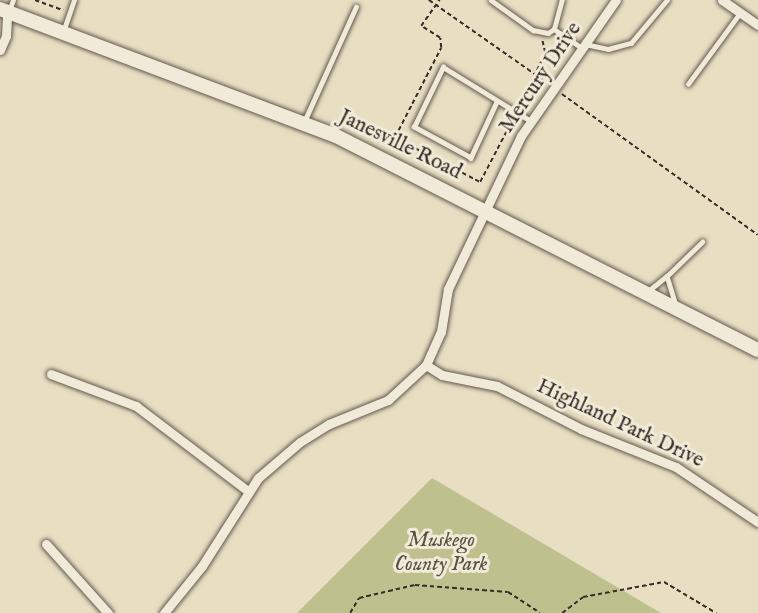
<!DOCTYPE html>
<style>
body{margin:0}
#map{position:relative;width:758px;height:613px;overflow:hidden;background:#e8dfc3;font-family:"IM FELL English",serif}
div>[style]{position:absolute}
.green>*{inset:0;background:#bec08e}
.path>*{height:1.5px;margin-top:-0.75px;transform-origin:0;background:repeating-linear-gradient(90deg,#382b27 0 4.5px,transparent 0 7.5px)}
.roads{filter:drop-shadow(0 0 2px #64584e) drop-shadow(0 0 2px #64584e)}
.lane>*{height:4.5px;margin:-2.25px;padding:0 2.25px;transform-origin:2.25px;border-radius:2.25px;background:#f0ead8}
.street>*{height:9px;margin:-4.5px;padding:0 4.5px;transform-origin:4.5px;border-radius:4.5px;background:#f0ead8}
.secondary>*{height:14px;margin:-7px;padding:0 7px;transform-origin:7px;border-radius:7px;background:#f0ead8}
span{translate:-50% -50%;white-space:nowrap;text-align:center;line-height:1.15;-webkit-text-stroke:6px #f0ead8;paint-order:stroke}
.street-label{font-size:21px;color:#382b27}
.park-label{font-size:21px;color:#5a5041;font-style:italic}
</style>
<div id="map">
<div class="green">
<div style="clip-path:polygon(432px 478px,661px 613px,297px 613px)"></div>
</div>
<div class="path">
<div style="left:35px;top:0;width:30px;rotate:20deg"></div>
<div style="left:429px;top:0;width:143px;rotate:35deg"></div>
<div style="left:562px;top:94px;width:241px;rotate:35.7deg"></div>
<div style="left:521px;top:104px;width:56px;rotate:-64.8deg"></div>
<div style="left:545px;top:53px;width:13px;rotate:-103deg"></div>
<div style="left:349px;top:114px;width:148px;rotate:27.4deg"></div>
<div style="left:480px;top:182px;width:71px;rotate:-62.4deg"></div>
<div style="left:395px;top:137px;width:100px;rotate:-62.7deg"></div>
<div style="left:441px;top:48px;width:10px;rotate:-96deg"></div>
<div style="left:440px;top:38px;width:22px;rotate:-148deg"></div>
<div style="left:421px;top:26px;width:32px;rotate:-55deg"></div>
<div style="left:350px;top:613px;width:17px;rotate:-59deg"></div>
<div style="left:359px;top:598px;width:57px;rotate:-13.1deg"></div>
<div style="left:415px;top:585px;width:93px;rotate:4.3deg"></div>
<div style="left:508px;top:592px;width:38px;rotate:33deg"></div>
<div style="left:562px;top:613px;width:26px;rotate:-37deg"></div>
<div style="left:583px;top:597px;width:82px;rotate:-10.5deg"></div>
<div style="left:664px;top:582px;width:61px;rotate:30.8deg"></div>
</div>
<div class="roads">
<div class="lane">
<div style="left:491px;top:0;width:52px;rotate:35.5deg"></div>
<div style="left:533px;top:30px;width:15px;rotate:11deg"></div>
<div style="left:548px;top:33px;width:7px;rotate:-34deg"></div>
<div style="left:554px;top:29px;width:34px;rotate:34deg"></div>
<div style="left:9px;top:11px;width:12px;rotate:-70deg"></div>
<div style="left:554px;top:29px;width:30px;rotate:-75deg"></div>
<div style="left:63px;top:32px;width:34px;rotate:-71deg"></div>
<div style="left:585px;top:44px;width:24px;rotate:12deg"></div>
<div style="left:608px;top:49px;width:24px;rotate:-15deg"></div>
<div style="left:631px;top:43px;width:56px;rotate:-50.1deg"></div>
<div style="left:688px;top:84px;width:88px;rotate:-53.8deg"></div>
<div style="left:497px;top:102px;width:62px;rotate:114.9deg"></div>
<div style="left:471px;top:158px;width:65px;rotate:-151.5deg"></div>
<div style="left:414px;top:127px;width:67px;rotate:-64.2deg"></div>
<div style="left:443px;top:67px;width:103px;rotate:31.5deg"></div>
<div style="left:304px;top:122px;width:126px;rotate:-65.7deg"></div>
<div style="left:667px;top:276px;width:49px;rotate:-44.2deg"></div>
<div style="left:647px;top:292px;width:26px;rotate:-39deg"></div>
<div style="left:667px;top:276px;width:28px;rotate:73deg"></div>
</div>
<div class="street">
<div style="left:722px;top:0;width:44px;rotate:34.8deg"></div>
<div style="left:0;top:50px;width:15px;rotate:-67deg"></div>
<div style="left:6px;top:36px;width:22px;rotate:-87deg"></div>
<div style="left:426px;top:365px;width:19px;rotate:32deg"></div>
<div style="left:442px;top:375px;width:56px;rotate:11.3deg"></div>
<div style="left:497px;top:386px;width:94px;rotate:27.1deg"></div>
<div style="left:581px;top:429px;width:102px;rotate:21.8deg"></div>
<div style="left:676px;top:467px;width:99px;rotate:33.9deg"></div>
<div style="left:51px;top:374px;width:91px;rotate:20.6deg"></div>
<div style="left:136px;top:406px;width:141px;rotate:37.2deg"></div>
<div style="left:46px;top:544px;width:93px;rotate:48.1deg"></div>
<div style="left:164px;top:613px;width:60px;rotate:-51deg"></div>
<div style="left:202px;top:566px;width:104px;rotate:-57.5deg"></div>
<div style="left:258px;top:478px;width:55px;rotate:-40.6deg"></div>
<div style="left:300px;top:442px;width:34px;rotate:-32deg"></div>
<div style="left:329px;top:424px;width:64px;rotate:-22.1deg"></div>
<div style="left:388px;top:400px;width:52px;rotate:-42.6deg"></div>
<div style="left:426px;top:365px;width:36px;rotate:-66deg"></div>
<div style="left:441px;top:332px;width:44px;rotate:-80.8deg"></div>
<div style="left:448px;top:289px;width:170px;rotate:-64.5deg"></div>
<div style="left:521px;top:136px;width:166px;rotate:-55.1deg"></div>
</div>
<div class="secondary">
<div style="left:0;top:9px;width:359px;rotate:20.7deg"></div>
<div style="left:336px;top:136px;width:473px;rotate:26.9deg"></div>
</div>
</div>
<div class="street-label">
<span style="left:541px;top:78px;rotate:-56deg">Mercury Drive</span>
<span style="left:400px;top:145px;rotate:26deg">Janesville Road</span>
<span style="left:620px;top:424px;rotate:25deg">Highland Park Drive</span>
</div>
<div class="park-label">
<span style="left:441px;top:553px">Muskego<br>County Park</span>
</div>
</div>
